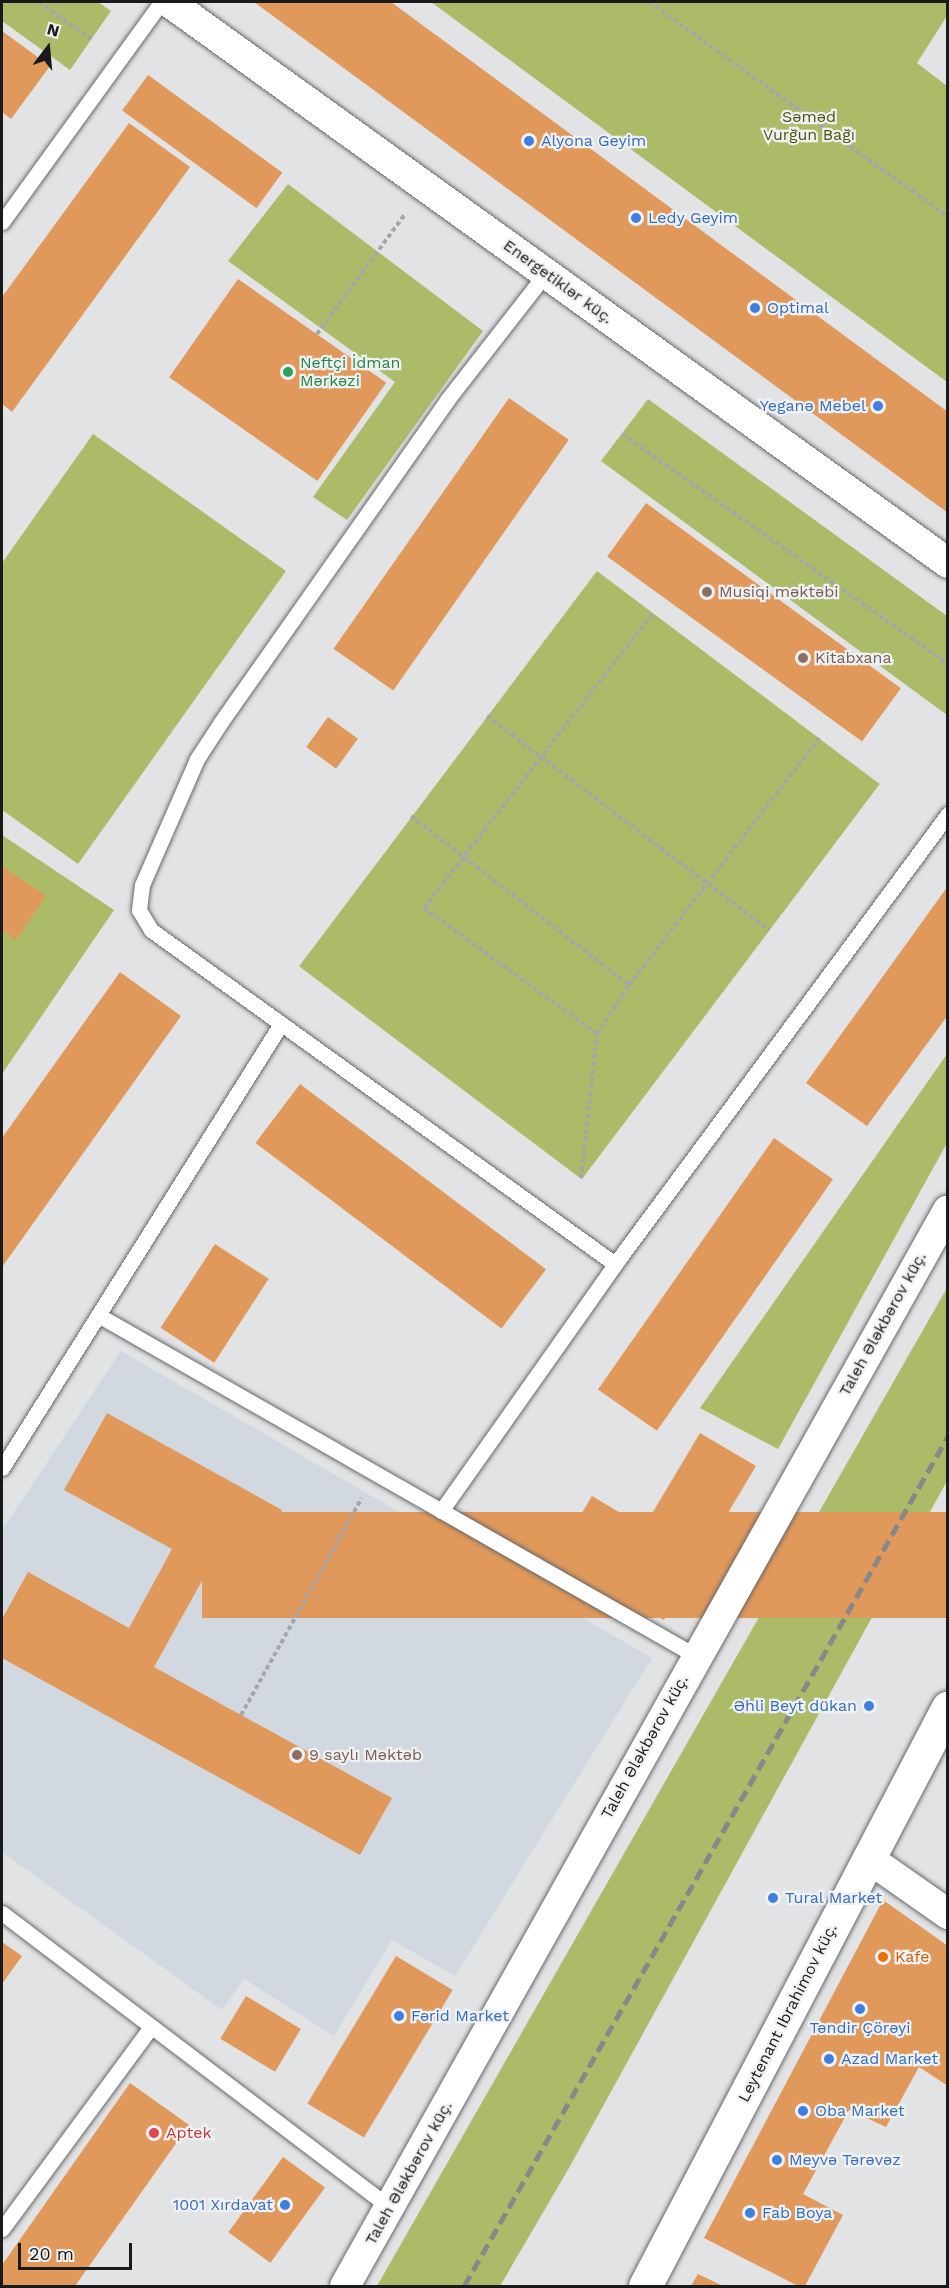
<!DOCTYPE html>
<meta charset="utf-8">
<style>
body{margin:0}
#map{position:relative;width:949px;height:2288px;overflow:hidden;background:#e2e3e5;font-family:"Work Sans",sans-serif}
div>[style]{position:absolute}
.built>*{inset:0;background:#d2d8e0}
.green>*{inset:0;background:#acbb68;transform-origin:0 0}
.building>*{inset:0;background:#e1995b;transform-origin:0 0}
.path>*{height:4px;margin-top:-2px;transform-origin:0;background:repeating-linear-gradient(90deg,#a5a6a7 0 4.5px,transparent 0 7.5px)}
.roads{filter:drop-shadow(0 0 2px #67686a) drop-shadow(0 0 2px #67686a)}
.lane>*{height:15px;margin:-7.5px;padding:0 7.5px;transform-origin:7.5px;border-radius:7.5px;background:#fff}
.street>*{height:30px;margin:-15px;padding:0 15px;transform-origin:15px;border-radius:15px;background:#fff}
.secondary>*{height:33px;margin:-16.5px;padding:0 16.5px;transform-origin:16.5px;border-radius:16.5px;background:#fff}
.rail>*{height:4.5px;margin-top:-2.25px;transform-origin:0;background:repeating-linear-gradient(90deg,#878889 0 12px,transparent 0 18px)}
.dots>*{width:16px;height:16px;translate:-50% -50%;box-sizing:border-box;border:3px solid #f0f1f2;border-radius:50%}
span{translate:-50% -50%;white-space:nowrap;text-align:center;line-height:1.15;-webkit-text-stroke:4.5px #f0f1f2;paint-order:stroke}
.park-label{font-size:16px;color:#4c5613}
.shop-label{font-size:16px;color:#366cbe}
.left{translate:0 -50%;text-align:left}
.right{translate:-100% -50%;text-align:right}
.street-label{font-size:16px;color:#191a1a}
.leisure-label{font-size:16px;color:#27864d}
.education-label{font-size:16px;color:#785e54}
.food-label{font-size:16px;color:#c56008}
.health-label{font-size:16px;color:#be3a42}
.frame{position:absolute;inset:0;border:3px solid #191a1a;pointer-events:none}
.north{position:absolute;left:18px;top:18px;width:60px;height:60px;-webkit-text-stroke:4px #f0f1f2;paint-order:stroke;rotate:16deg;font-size:16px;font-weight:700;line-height:24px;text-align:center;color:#191a1a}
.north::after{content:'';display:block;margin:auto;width:21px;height:27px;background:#191a1a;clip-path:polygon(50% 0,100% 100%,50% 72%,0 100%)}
.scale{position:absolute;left:18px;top:2243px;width:114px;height:27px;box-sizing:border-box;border:3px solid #191a1a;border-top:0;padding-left:8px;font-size:18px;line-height:21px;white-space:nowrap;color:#191a1a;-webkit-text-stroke:4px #f0f1f2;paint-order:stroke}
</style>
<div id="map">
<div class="built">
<div style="clip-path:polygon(121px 1351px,652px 1658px,455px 1976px,392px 1940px,334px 2036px,244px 1979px,222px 2010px,2px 1852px,2px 1530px)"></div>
</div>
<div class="green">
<div style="clip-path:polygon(2px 2px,98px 2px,111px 11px,70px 70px,2px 21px)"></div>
<div style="clip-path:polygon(431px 2px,947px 2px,947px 16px,917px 63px,947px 86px,947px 382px)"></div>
<div style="clip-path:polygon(288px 184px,483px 331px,347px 520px,313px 497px,395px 382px,228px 261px)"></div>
<div style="clip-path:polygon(648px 399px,947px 616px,947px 715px,601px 461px)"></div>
<div style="clip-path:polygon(93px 434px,286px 571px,78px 864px,2px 810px,2px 563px)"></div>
<div style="left:597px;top:571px;width:354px;height:495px;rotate:37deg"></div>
<div style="clip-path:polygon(2px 835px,114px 910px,2px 1074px)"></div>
<div style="clip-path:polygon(947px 1054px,947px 1143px,778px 1449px,700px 1408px)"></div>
<div style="clip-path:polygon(947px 1288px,947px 1481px,569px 2168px,500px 2286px,377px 2286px)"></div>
</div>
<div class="building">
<div style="clip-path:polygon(254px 2px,391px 2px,948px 412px,948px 513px)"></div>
<div style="clip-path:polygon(2px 31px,50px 66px,11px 119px,2px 112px)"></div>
<div style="left:148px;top:75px;width:166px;height:44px;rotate:36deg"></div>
<div style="clip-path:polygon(129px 123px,190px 167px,12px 412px,2px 404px,2px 297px)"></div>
<div style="left:238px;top:279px;width:181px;height:120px;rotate:35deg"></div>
<div style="left:509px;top:398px;width:73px;height:306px;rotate:35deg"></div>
<div style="left:646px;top:503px;width:315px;height:66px;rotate:36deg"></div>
<div style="left:328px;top:717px;width:37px;height:37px;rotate:36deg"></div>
<div style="clip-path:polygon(2px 866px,46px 896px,16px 940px,2px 930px)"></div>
<div style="clip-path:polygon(948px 886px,948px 1015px,867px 1126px,806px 1083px)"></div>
<div style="clip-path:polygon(120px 972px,181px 1016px,2px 1267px,2px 1138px)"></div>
<div style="left:300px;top:1084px;width:308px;height:74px;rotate:37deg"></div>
<div style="left:774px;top:1138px;width:72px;height:307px;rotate:35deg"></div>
<div style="left:215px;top:1244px;width:64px;height:100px;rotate:33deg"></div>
<div style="clip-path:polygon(107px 1413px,282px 1510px,238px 1589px,207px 1572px,154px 1667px,392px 1798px,360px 1855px,2px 1658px,2px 1619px,28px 1572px,129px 1628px,172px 1549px,64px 1490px)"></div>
<div style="clip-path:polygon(700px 1433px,756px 1466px,664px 1620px,556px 1556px,592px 1496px,644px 1527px)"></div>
<div style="left:948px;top:1512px;width:106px;height:746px;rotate:90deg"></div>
<div style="clip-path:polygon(883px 1900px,948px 1946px,948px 2086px,919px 2067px,886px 2127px,849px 2110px,803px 2194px,843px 2215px,805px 2286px,798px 2286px,704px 2238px)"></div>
<div style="clip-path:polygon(2px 1942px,22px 1956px,2px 1984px)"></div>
<div style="left:396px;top:1956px;width:66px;height:172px;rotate:31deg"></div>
<div style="left:246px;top:1996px;width:64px;height:50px;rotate:31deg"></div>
<div style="clip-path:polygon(130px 2083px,189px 2125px,75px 2286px,2px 2286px,2px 2265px)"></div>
<div style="left:283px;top:2157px;width:52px;height:93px;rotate:36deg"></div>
<div style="clip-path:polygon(698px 2274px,723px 2286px,691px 2286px)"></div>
</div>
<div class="path">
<div style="left:39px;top:2px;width:64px;rotate:35.4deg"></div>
<div style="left:649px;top:2px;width:368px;rotate:35.7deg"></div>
<div style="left:317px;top:334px;width:149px;rotate:-53.7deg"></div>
<div style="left:622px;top:434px;width:399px;rotate:35.2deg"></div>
<div style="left:487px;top:716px;width:354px;rotate:37.2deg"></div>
<div style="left:411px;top:816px;width:276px;rotate:37.8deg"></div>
<div style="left:597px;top:1034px;width:214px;rotate:-143.9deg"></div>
<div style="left:424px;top:908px;width:373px;rotate:-52.2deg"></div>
<div style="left:581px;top:1178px;width:145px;rotate:-83.7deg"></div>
<div style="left:597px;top:1034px;width:59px;rotate:-56.9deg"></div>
<div style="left:629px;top:985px;width:312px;rotate:-52.4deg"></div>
<div style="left:241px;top:1715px;width:248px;rotate:-60.9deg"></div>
</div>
<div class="roads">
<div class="lane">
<div style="left:2px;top:222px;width:271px;rotate:-54.1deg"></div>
<div style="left:546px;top:273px;width:160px;rotate:127.9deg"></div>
<div style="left:448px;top:399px;width:395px;rotate:125.1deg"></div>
<div style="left:221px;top:722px;width:44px;rotate:123deg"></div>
<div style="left:197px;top:759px;width:137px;rotate:113.6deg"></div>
<div style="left:142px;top:885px;width:25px;rotate:97deg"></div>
<div style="left:139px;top:910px;width:23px;rotate:59deg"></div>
<div style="left:151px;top:930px;width:572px;rotate:35.75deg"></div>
<div style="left:98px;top:1315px;width:688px;rotate:29.69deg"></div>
<div style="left:2px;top:1468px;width:524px;rotate:-57.86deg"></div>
<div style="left:441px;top:1511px;width:302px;rotate:-54.8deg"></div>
<div style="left:615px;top:1264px;width:560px;rotate:-53.5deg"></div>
<div style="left:2px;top:1913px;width:487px;rotate:37.2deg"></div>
<div style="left:2px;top:2229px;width:251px;rotate:-53.6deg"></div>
</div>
<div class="street">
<div style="left:169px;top:2px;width:960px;rotate:35.76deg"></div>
<div style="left:868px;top:1858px;width:98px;rotate:35deg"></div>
<div style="left:345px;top:2286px;width:1233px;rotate:-60.73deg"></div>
</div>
<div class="secondary">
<div style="left:645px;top:2286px;width:653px;rotate:-62.38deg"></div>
</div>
</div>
<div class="rail">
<div style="left:464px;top:2286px;width:978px;rotate:-60.34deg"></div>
</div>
<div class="dots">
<div style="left:529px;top:141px;background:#3f7fe0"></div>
<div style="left:636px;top:218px;background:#3f7fe0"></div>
<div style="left:755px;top:308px;background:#3f7fe0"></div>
<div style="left:288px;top:372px;background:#2e9e5b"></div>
<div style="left:878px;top:406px;background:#3f7fe0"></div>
<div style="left:707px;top:592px;background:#8d6e63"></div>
<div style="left:803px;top:658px;background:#8d6e63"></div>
<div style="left:869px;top:1706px;background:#3f7fe0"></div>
<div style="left:297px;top:1755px;background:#8d6e63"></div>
<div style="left:773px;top:1898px;background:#3f7fe0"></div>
<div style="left:883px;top:1957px;background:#e8710a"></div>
<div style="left:860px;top:2009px;background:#3f7fe0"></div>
<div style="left:399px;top:2016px;background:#3f7fe0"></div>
<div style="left:829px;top:2059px;background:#3f7fe0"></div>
<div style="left:803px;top:2111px;background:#3f7fe0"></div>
<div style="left:154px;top:2133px;background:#e0444e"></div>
<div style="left:777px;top:2160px;background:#3f7fe0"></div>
<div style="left:285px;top:2205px;background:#3f7fe0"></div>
<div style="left:750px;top:2213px;background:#3f7fe0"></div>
</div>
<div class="park-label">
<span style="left:809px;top:126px">Səməd<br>Vurğun Bağı</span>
</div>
<div class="shop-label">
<span class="left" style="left:541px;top:141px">Alyona Geyim</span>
<span class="left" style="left:648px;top:218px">Ledy Geyim</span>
<span class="left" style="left:767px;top:308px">Optimal</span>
<span class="right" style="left:866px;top:406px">Yeganə Mebel</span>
<span class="right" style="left:857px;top:1706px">Əhli Beyt dükan</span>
<span class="left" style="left:785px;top:1898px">Tural Market</span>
<span class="left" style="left:411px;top:2016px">Fərid Market</span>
<span style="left:860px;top:2028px">Təndir Çörəyi</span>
<span class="left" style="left:841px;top:2059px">Azad Market</span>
<span class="left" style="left:815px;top:2111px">Oba Market</span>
<span class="left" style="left:789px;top:2160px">Meyvə Tərəvəz</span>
<span class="right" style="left:273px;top:2205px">1001 Xırdavat</span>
<span class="left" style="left:762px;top:2213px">Fab Boya</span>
</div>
<div class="street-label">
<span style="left:558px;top:282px;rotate:36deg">Energetiklər küç.</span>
<span style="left:883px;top:1324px;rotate:-61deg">Taleh Ələkbərov küç.</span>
<span style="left:645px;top:1747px;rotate:-61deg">Taleh Ələkbərov küç.</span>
<span style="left:788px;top:2013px;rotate:-63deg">Leytenant Ibrahimov küç.</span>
<span style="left:409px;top:2173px;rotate:-61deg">Taleh Ələkbərov küç.</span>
</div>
<div class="leisure-label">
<span class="left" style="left:300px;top:372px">Neftçi İdman<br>Mərkəzi</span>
</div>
<div class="education-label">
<span class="left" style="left:719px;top:592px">Musiqi məktəbi</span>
<span class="left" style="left:815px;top:658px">Kitabxana</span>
<span class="left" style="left:309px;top:1755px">9 saylı Məktəb</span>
</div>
<div class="food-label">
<span class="left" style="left:895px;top:1957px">Kafe</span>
</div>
<div class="health-label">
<span class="left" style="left:166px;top:2133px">Aptek</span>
</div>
<div class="frame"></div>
<div class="north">N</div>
<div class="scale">20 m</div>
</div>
